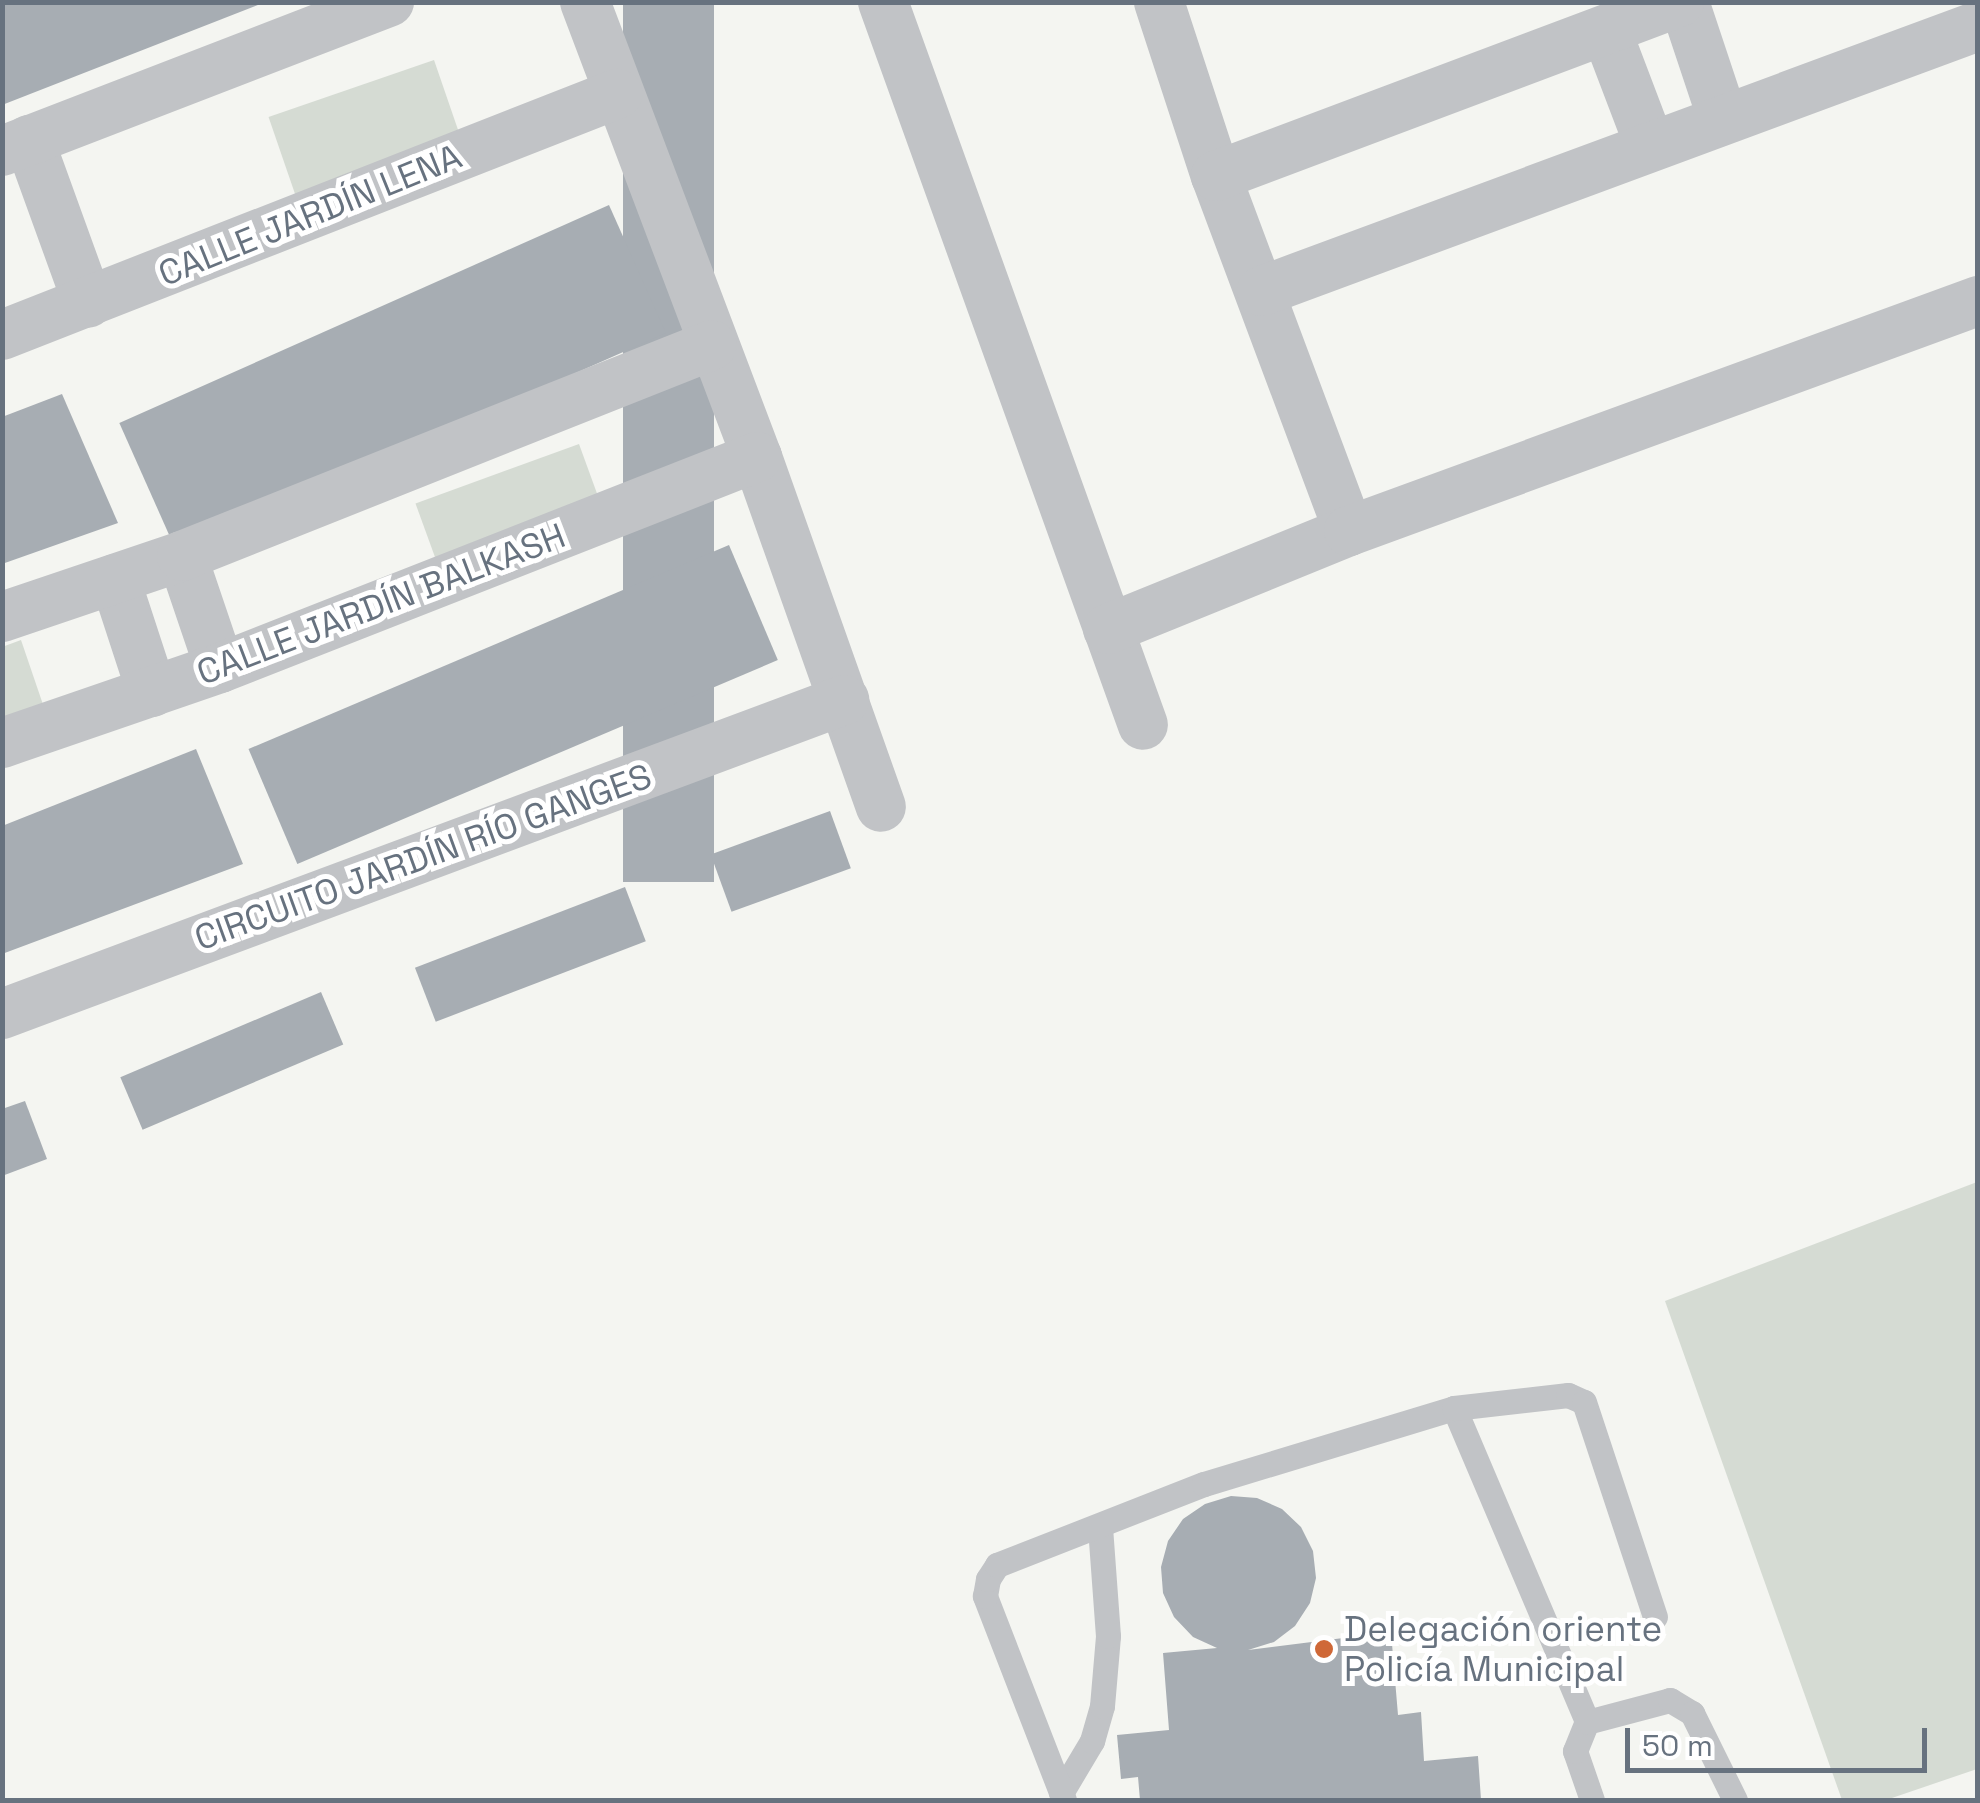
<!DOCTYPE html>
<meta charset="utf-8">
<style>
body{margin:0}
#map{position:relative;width:1980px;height:1803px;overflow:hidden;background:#f4f5f1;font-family:"Space Grotesk",sans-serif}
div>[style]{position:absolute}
.green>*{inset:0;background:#d5dbd3;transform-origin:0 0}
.building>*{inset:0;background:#a7adb3;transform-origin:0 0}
.lane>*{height:25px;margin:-12.5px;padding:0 12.5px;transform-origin:12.5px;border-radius:12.5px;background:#c1c3c6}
.street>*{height:50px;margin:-25px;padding:0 25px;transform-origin:25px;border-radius:25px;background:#c1c3c6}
.dots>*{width:28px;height:28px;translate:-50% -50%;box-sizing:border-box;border:5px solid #fff;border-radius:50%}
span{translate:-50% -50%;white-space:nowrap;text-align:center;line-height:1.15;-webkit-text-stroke:10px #fff;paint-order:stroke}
.street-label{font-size:35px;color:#67727f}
.poi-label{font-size:35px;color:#67727f}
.left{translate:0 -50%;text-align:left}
.frame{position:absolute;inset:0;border:5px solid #67727f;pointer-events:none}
.scale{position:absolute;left:1625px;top:1728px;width:302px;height:45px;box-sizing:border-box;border:5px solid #67727f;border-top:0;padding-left:12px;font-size:30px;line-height:35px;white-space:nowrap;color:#67727f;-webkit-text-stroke:8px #fff;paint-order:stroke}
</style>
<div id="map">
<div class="green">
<div style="left:434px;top:60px;width:92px;height:175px;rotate:71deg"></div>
<div style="left:579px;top:444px;width:92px;height:174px;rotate:70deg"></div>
<div style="clip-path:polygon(21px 640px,51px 728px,2px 745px,2px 647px)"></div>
<div style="clip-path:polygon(1977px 1182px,1977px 1769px,1886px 1800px,1842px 1800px,1665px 1301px)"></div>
</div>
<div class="building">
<div style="clip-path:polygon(2px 2px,263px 2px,263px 3px,2px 105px)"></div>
<div style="left:623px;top:2px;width:91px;height:880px"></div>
<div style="left:609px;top:205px;width:140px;height:536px;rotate:66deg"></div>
<div style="clip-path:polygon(62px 394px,118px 523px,2px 564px,2px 417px)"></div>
<div style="left:729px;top:545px;width:125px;height:522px;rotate:67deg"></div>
<div style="clip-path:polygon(196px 749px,243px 864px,2px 954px,2px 826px)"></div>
<div style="left:830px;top:811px;width:61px;height:127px;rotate:70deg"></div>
<div style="left:625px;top:887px;width:58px;height:225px;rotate:69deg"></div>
<div style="left:321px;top:992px;width:57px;height:218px;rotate:67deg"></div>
<div style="clip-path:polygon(25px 1101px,47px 1159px,2px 1176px,2px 1109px)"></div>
<div style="clip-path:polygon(1231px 1496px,1257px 1498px,1282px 1509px,1301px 1527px,1313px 1551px,1316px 1578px,1310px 1603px,1295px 1626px,1274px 1642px,1248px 1650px,1391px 1632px,1398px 1715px,1421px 1712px,1424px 1761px,1478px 1756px,1481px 1800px,1140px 1800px,1138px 1777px,1121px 1779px,1117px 1735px,1169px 1730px,1163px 1653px,1217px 1648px,1193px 1637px,1174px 1617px,1163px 1593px,1161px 1567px,1168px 1541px,1183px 1519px,1205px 1504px)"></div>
</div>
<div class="lane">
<div style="left:1454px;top:1408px;width:341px;rotate:67deg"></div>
<div style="left:1061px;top:1793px;width:61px;rotate:-59.2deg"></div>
<div style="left:1092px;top:1741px;width:36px;rotate:-74deg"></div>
<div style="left:1102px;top:1706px;width:70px;rotate:-85.1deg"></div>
<div style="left:1108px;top:1636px;width:108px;rotate:-94.2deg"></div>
<div style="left:1064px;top:1800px;width:219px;rotate:-111.2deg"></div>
<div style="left:985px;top:1596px;width:17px;rotate:-80deg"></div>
<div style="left:988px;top:1579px;width:17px;rotate:-57deg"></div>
<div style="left:997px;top:1565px;width:222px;rotate:-21.4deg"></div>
<div style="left:1204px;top:1484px;width:261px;rotate:-16.9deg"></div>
<div style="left:1454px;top:1408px;width:115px;rotate:-6.5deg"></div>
<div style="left:1568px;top:1395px;width:17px;rotate:24deg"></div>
<div style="left:1584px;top:1402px;width:226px;rotate:71.7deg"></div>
<div style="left:1592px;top:1800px;width:52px;rotate:-109.1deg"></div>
<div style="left:1575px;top:1751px;width:31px;rotate:-68deg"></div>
<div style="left:1587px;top:1722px;width:86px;rotate:-14.8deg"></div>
<div style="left:1670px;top:1700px;width:26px;rotate:31deg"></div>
<div style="left:1692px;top:1713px;width:97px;rotate:63.7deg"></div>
</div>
<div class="street">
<div style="left:585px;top:2px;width:486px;rotate:69.3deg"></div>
<div style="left:757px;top:457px;width:371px;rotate:70.5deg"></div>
<div style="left:883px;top:2px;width:768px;rotate:70.22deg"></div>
<div style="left:1159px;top:2px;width:183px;rotate:71.9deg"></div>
<div style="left:1216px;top:176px;width:379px;rotate:69.5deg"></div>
<div style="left:1684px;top:2px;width:123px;rotate:71.6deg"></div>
<div style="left:1606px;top:30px;width:124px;rotate:69.2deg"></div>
<div style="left:29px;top:140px;width:173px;rotate:70.1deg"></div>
<div style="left:2px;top:151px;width:415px;rotate:-21.1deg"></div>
<div style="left:1216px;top:176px;width:495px;rotate:-20.6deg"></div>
<div style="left:1262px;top:291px;width:763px;rotate:-20.31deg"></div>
<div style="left:2px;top:335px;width:661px;rotate:-21.4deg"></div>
<div style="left:182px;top:556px;width:118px;rotate:71.3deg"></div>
<div style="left:115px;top:579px;width:119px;rotate:71.9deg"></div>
<div style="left:2px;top:617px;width:190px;rotate:-18.7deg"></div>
<div style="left:182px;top:556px;width:570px;rotate:-21.71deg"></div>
<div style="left:1108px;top:629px;width:260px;rotate:-22.1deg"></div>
<div style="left:1349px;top:531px;width:670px;rotate:-20.09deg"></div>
<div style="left:2px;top:743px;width:231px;rotate:-19deg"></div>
<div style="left:220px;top:668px;width:577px;rotate:-21.45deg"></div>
<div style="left:2px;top:1014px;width:899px;rotate:-20.45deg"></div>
</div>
<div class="dots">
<div style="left:1324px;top:1649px;background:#cf6837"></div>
</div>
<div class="street-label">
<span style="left:310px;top:215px;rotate:-22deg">CALLE JARDÍN LENA</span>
<span style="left:381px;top:604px;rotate:-21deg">CALLE JARDÍN BALKASH</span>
<span style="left:423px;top:857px;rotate:-20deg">CIRCUITO JARDÍN RÍO GANGES</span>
</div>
<div class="poi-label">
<span class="left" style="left:1344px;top:1649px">Delegación oriente<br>Policía Municipal</span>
</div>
<div class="frame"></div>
<div class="scale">50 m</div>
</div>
